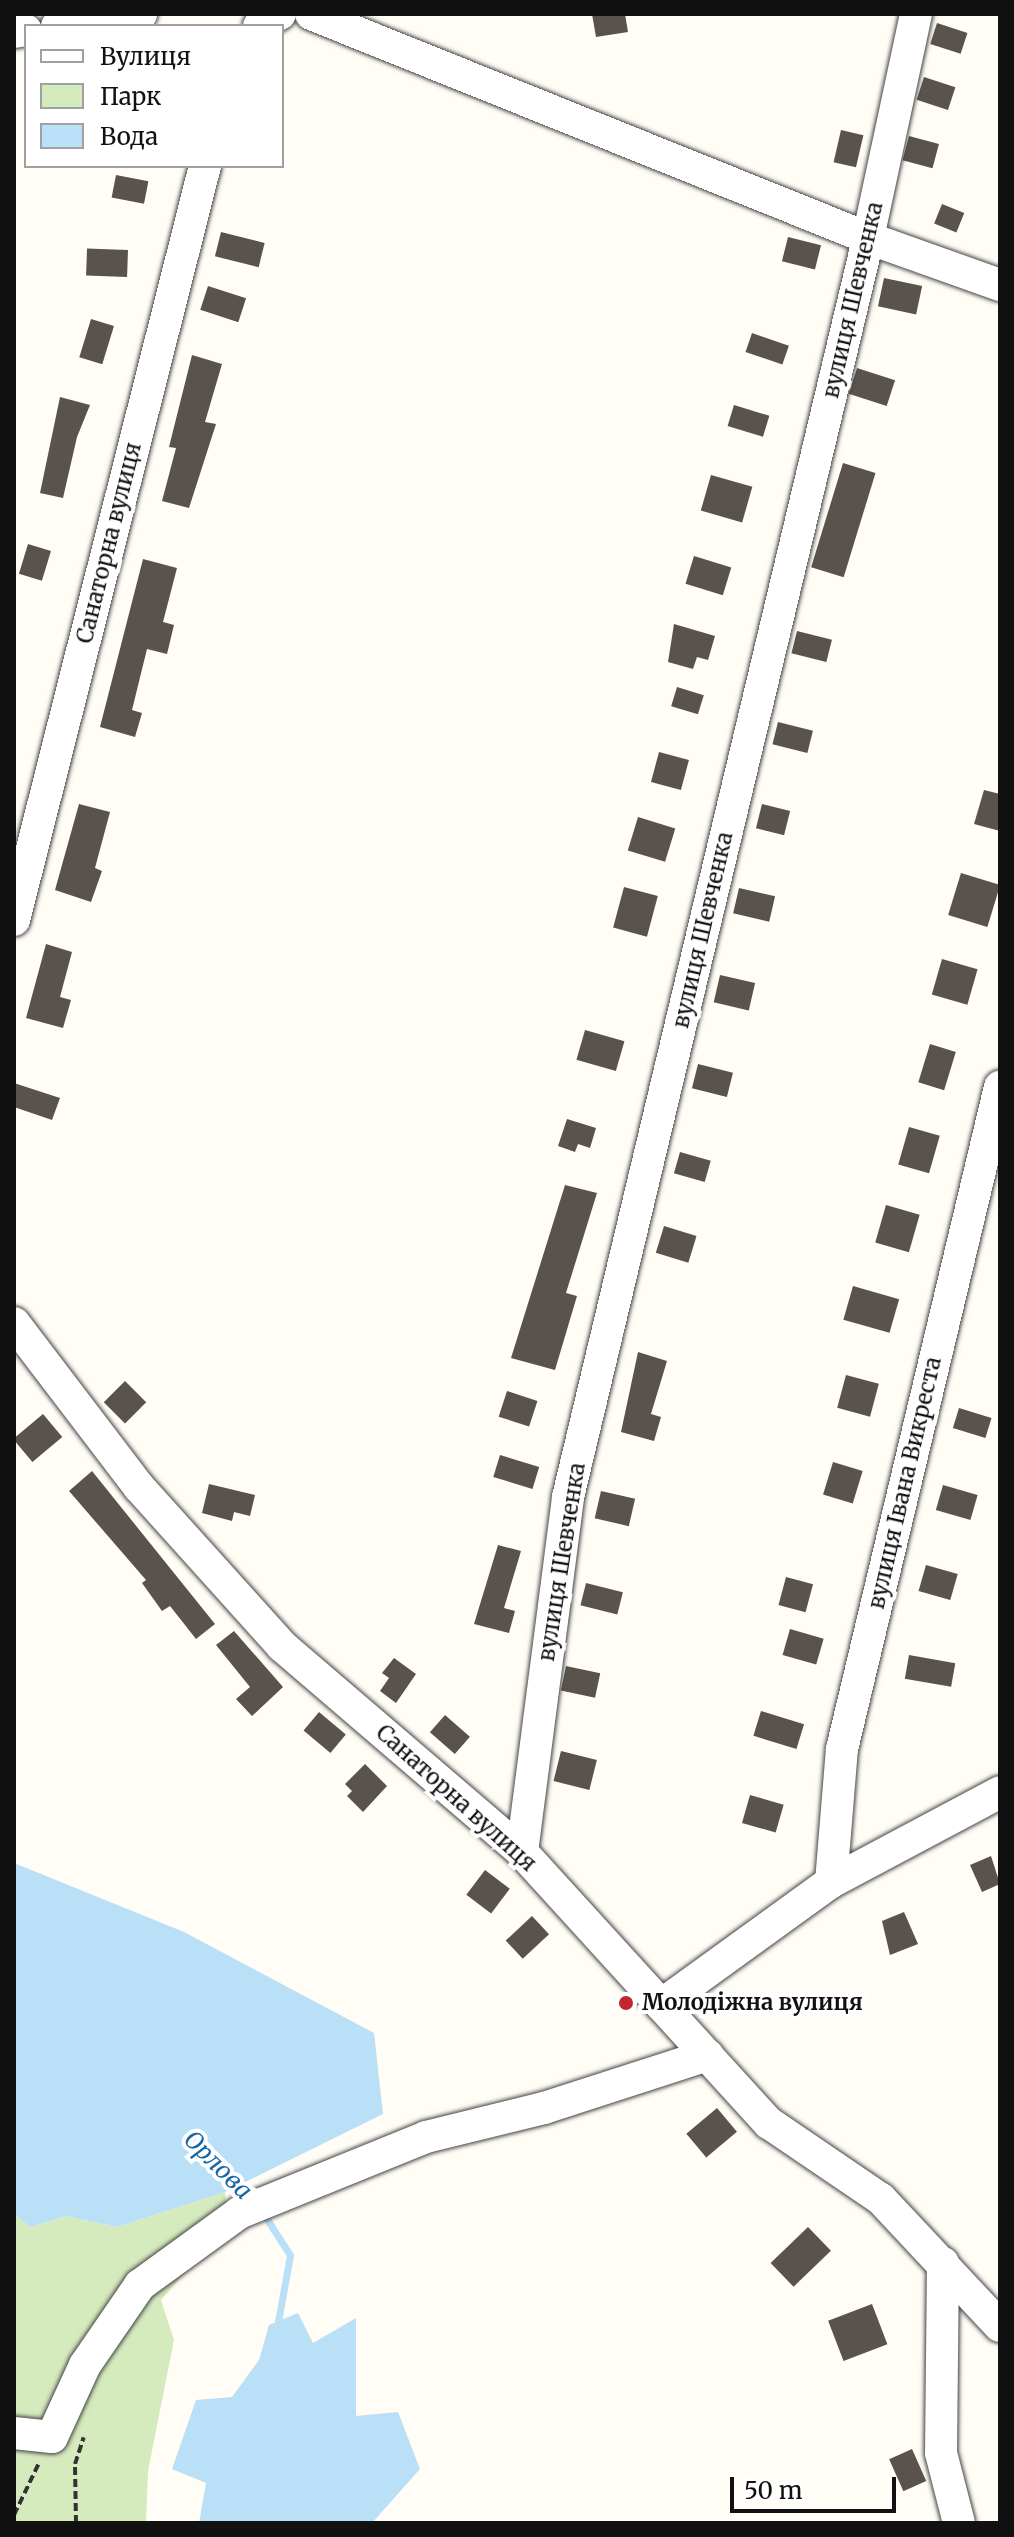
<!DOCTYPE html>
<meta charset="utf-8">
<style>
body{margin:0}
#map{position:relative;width:1014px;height:2537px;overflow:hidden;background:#fffdf5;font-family:Merriweather,serif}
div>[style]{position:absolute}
.green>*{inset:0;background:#d5ebbd}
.water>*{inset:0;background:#b9e0f7}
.stream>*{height:7px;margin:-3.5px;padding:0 3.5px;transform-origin:3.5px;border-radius:3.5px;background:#b9e0f7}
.building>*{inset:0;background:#5a524d;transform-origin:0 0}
.path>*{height:4px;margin-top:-2px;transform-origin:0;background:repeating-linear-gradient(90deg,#333 0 8px,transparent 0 12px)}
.roads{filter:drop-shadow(0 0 2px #444) drop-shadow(0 0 2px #444)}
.minor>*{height:32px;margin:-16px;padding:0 16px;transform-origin:16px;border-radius:16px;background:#fff}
.dots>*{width:22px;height:22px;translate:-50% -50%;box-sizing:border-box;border:4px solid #fff;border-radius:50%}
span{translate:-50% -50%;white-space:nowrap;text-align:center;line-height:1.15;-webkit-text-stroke:8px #fff;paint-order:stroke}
.street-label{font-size:22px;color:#111}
.poi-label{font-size:22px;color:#111;font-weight:700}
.left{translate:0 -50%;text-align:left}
.water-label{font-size:24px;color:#1768a6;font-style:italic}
.frame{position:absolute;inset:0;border:16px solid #111;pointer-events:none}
.legend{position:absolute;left:24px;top:24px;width:260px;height:144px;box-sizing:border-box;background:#fff;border:2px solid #a0a0a0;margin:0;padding:10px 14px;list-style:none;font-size:24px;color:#111}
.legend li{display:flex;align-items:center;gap:16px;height:40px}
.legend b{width:40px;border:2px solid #a0a0a0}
.scale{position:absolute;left:730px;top:2477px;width:166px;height:36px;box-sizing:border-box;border:4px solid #111;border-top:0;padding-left:10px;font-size:24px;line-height:28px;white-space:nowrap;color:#111;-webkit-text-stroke:6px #fff;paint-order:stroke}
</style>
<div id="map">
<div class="green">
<div style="clip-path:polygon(225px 2192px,228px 2237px,191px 2266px,161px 2300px,174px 2340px,148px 2471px,146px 2523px,14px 2523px,14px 2214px,30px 2227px,66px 2216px,117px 2227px)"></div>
</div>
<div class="water">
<div style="clip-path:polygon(14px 1863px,184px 1932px,374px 2033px,383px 2114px,225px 2192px,117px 2227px,66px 2216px,30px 2227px,14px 2214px)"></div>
<div style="clip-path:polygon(298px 2313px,313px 2343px,356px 2318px,356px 2416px,398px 2412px,420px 2469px,372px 2523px,199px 2523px,206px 2483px,172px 2469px,196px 2400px,232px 2397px,259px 2360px,269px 2325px)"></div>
</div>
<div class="stream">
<div style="left:235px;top:2179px;width:28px;rotate:46deg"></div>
<div style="left:263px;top:2213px;width:50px;rotate:57.3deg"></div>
<div style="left:290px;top:2255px;width:73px;rotate:100.2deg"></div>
</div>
<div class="building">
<div style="clip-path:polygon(592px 14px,625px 14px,628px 32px,596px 37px)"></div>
<div style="left:937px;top:23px;width:32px;height:22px;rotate:18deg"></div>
<div style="left:924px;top:77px;width:33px;height:24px;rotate:18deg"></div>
<div style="left:841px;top:130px;width:23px;height:33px;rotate:13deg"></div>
<div style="left:909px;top:136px;width:31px;height:25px;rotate:15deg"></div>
<div style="left:116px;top:175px;width:33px;height:23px;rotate:11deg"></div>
<div style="left:942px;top:204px;width:24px;height:21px;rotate:22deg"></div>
<div style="left:221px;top:232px;width:45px;height:25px;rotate:14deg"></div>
<div style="left:788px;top:237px;width:34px;height:25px;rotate:14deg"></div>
<div style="left:128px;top:250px;width:27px;height:41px;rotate:92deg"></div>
<div style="left:884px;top:278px;width:39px;height:29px;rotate:12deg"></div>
<div style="left:208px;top:286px;width:40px;height:25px;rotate:18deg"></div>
<div style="left:91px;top:319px;width:24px;height:40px;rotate:17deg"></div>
<div style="left:752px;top:333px;width:39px;height:20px;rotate:19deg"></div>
<div style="clip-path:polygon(192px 355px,222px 364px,205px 422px,216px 424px,189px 508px,162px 501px,176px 448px,169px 447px)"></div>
<div style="left:857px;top:368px;width:40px;height:27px;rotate:18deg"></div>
<div style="clip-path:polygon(60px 397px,90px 405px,77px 437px,63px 498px,40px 493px)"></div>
<div style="left:734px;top:405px;width:37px;height:22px;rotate:17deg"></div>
<div style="left:843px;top:463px;width:34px;height:109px;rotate:17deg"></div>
<div style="left:711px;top:475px;width:43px;height:37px;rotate:16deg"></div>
<div style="left:28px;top:544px;width:24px;height:31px;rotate:17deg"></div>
<div style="left:694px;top:556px;width:39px;height:29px;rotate:17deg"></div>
<div style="clip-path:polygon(143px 559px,177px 568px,163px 622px,174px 625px,167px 654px,147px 649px,132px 710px,142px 713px,135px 737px,100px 727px)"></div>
<div style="clip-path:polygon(674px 624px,715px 636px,708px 660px,697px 657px,693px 669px,668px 662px)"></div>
<div style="left:797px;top:631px;width:36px;height:23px;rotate:14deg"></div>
<div style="left:677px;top:687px;width:28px;height:20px;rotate:17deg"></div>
<div style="left:778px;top:722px;width:36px;height:23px;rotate:14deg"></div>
<div style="left:659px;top:752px;width:31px;height:31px;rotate:15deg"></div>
<div style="clip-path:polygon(984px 790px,1000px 794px,1000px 831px,974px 824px)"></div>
<div style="clip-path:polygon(79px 804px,110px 812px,95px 868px,102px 871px,91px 902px,55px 890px)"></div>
<div style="left:762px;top:804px;width:29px;height:25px;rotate:14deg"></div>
<div style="left:638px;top:817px;width:39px;height:35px;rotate:17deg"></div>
<div style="left:961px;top:873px;width:41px;height:44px;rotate:17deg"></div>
<div style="left:624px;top:887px;width:35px;height:42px;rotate:15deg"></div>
<div style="left:739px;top:888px;width:37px;height:26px;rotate:13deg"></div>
<div style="clip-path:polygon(46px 944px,72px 952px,60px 997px,71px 1000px,63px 1028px,26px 1018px)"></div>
<div style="left:942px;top:959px;width:37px;height:37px;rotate:16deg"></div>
<div style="left:720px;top:975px;width:36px;height:28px;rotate:13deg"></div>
<div style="left:585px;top:1030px;width:41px;height:31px;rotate:16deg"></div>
<div style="left:930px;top:1044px;width:27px;height:40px;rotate:17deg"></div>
<div style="left:698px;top:1064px;width:36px;height:25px;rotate:14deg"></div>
<div style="clip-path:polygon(14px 1083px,60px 1098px,52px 1120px,14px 1107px)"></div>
<div style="clip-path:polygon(567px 1119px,596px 1128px,590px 1148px,578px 1144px,575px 1152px,558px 1146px)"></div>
<div style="left:909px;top:1127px;width:32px;height:39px;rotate:16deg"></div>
<div style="left:680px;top:1152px;width:32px;height:22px;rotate:16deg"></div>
<div style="clip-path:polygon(565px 1185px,597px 1193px,566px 1293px,577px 1296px,555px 1370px,511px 1358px)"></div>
<div style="left:886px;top:1205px;width:35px;height:39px;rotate:16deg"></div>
<div style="left:664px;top:1226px;width:34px;height:28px;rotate:17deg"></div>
<div style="left:853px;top:1286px;width:48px;height:35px;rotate:16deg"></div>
<div style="clip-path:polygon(638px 1352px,667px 1361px,651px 1414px,661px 1417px,654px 1441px,621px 1432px)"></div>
<div style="left:846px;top:1375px;width:34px;height:34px;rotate:15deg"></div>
<div style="left:125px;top:1381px;width:30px;height:30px;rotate:45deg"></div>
<div style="left:507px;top:1391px;width:32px;height:27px;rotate:18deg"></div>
<div style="left:959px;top:1408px;width:34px;height:21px;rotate:17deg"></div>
<div style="left:43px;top:1414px;width:30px;height:39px;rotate:50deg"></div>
<div style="left:500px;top:1455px;width:41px;height:23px;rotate:17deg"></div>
<div style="left:833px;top:1462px;width:31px;height:34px;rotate:17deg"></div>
<div style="clip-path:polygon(92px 1471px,215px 1624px,196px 1639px,170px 1606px,162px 1611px,142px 1583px,146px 1580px,69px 1491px)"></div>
<div style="clip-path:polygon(209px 1484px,255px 1495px,250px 1516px,234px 1512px,232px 1521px,202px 1513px)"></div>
<div style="left:943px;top:1485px;width:36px;height:26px;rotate:16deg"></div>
<div style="left:601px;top:1491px;width:35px;height:28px;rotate:13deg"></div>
<div style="clip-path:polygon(498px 1545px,521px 1551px,504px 1608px,515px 1611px,509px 1633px,474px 1624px)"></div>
<div style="left:926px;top:1565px;width:33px;height:27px;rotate:16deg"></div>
<div style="left:786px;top:1577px;width:28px;height:29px;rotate:15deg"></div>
<div style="left:586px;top:1583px;width:38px;height:23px;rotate:14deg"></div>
<div style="left:790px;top:1629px;width:35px;height:27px;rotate:16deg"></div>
<div style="clip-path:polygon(234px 1631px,283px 1687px,252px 1716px,236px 1699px,250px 1687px,216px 1645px)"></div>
<div style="left:909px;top:1655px;width:47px;height:24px;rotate:10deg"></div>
<div style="clip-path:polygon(394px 1658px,416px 1674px,396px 1703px,380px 1691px,389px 1678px,382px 1673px)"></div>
<div style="left:566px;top:1666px;width:35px;height:25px;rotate:12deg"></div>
<div style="left:761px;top:1711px;width:45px;height:26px;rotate:17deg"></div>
<div style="left:319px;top:1712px;width:35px;height:24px;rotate:40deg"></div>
<div style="left:445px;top:1715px;width:33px;height:23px;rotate:41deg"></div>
<div style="left:561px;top:1751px;width:37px;height:31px;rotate:14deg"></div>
<div style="clip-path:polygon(365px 1764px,387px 1786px,363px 1812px,347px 1796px,352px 1791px,345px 1784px)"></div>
<div style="left:750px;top:1795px;width:35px;height:29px;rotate:16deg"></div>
<div style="clip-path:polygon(991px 1856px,1000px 1884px,982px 1892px,970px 1865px)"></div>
<div style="left:485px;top:1870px;width:31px;height:31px;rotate:37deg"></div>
<div style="clip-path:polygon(904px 1912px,918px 1944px,890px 1955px,882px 1921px)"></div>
<div style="left:532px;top:1916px;width:25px;height:36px;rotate:47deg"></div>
<div style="left:717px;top:2108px;width:31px;height:40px;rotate:50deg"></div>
<div style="left:808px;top:2227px;width:33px;height:52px;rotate:46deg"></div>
<div style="left:872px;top:2304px;width:43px;height:47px;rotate:69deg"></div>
<div style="left:912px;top:2449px;width:35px;height:25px;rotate:66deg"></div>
</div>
<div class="path">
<div style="left:14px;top:2515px;width:58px;rotate:-64.3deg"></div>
<div style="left:76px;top:2523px;width:59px;rotate:-91deg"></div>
<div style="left:75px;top:2464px;width:28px;rotate:-72deg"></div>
</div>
<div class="roads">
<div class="minor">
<div style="left:311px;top:14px;width:600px;rotate:21.91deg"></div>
<div style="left:868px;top:238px;width:140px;rotate:19.6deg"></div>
<div style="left:57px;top:26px;width:85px;rotate:-8.1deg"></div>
<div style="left:259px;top:26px;width:24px;rotate:-30deg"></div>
<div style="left:14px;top:32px;width:12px;rotate:-9deg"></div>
<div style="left:14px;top:920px;width:778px;rotate:-75.79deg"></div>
<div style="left:14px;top:1323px;width:206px;rotate:52.7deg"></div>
<div style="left:139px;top:1487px;width:214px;rotate:48deg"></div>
<div style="left:282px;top:1646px;width:316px;rotate:40.6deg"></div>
<div style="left:522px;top:1852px;width:367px;rotate:47.7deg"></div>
<div style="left:769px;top:2123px;width:135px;rotate:34.2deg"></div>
<div style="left:881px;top:2199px;width:174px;rotate:46.9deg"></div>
<div style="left:522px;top:1852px;width:358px;rotate:-82.6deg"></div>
<div style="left:568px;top:1497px;width:1280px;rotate:-76.58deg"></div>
<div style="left:865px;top:252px;width:243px;rotate:-77.9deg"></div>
<div style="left:831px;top:1882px;width:133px;rotate:-85.3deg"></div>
<div style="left:842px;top:1749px;width:681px;rotate:-76.58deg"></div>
<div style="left:661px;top:2005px;width:210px;rotate:-35.9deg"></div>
<div style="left:831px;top:1882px;width:191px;rotate:-28deg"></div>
<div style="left:943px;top:2263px;width:190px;rotate:90.6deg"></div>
<div style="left:941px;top:2453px;width:72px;rotate:75.6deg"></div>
<div style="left:14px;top:2433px;width:38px;rotate:6deg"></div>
<div style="left:52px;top:2437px;width:79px;rotate:-65.4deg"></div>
<div style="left:85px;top:2365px;width:97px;rotate:-55.5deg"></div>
<div style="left:140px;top:2285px;width:122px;rotate:-36deg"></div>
<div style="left:239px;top:2213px;width:202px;rotate:-22.1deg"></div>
<div style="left:426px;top:2137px;width:122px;rotate:-13.8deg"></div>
<div style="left:544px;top:2108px;width:172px;rotate:-17.9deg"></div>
</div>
</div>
<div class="dots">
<div style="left:626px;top:2003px;background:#c4262e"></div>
</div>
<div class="street-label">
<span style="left:853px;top:300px;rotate:-77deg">вулиця Шевченка</span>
<span style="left:109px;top:543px;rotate:-76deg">Санаторна вулиця</span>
<span style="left:703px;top:930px;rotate:-77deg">вулиця Шевченка</span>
<span style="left:905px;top:1483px;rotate:-77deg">вулиця Івана Викреста</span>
<span style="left:562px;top:1562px;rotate:-81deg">вулиця Шевченка</span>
<span style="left:456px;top:1798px;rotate:42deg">Санаторна вулиця</span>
</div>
<div class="poi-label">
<span class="left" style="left:642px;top:2003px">Молодіжна вулиця</span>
</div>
<div class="water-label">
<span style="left:218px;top:2165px;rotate:45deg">Орлова</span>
</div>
<div class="frame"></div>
<ul class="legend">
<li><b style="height:10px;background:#fff"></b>Вулиця</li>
<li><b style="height:22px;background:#d5ebbd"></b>Парк</li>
<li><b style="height:22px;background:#b9e0f7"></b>Вода</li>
</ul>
<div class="scale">50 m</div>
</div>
